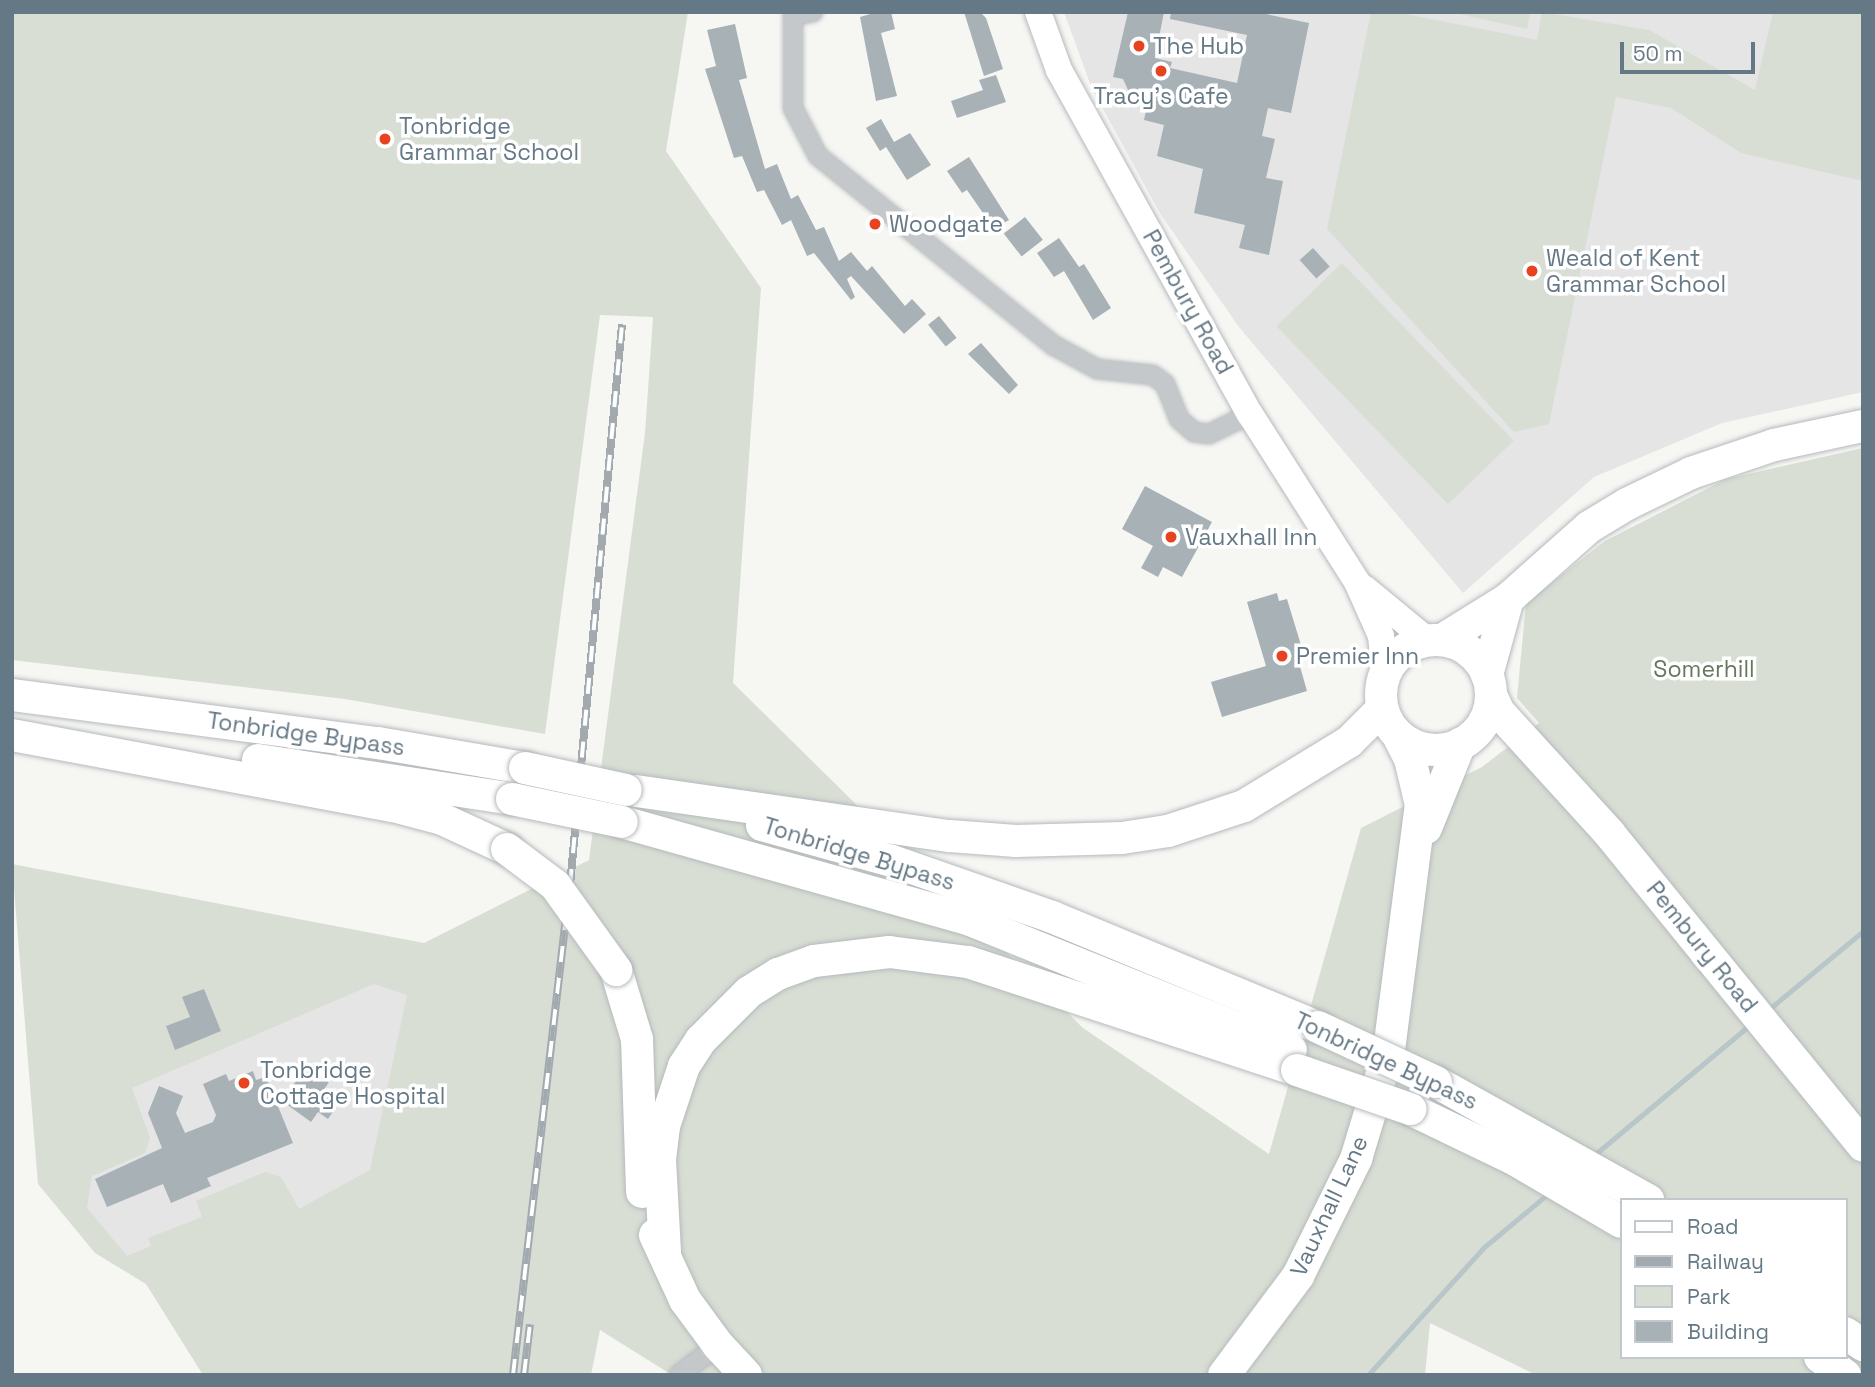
<!DOCTYPE html>
<style>
body{margin:0}
#map{position:relative;width:1875px;height:1387px;overflow:hidden;background:#f6f6f3;font-family:"Space Grotesk",sans-serif}
div>[style]{position:absolute}
.built>*{inset:0;background:#e4e5e4}
.green>*{inset:0;background:#d8ded4;transform-origin:0 0}
.stream>*{height:5px;margin:-2.5px;padding:0 2.5px;transform-origin:2.5px;border-radius:2.5px;background:#b9c6c9}
.building>*{inset:0;background:#a8b1b6;transform-origin:0 0}
.roads{filter:drop-shadow(0 0 2px #b5babd) drop-shadow(0 0 2px #b5babd)}
.street>*{height:18px;margin:-9px;padding:0 9px;transform-origin:9px;border-radius:9px;background:#c4c8cb}
.primary>*{height:26px;margin:-13px;padding:0 13px;transform-origin:13px;border-radius:13px;background:#fff}
.highway>*{height:32px;margin:-16px;padding:0 16px;transform-origin:16px;border-radius:16px;background:#fff}
.highway>.ring{margin:-16px;padding:0;box-sizing:content-box;background:none;border:32px solid #fff;border-radius:50%}
.rail>*{height:8px;margin-top:-4px;transform-origin:0;background:repeating-linear-gradient(90deg,#fff 0 16px,#a2aaaf 0 32px);box-sizing:border-box;border-block:2px solid #a2aaaf}
.bridges{filter:drop-shadow(0 0 2px #b6babd) drop-shadow(0 0 2px #b6babd)}
.highway-bridge>*{height:32px;margin:-16px;padding:0 16px;transform-origin:16px;border-radius:16px;background:#fff}
.dots>*{width:19px;height:19px;translate:-50% -50%;box-sizing:border-box;border:4px solid #fff;border-radius:50%}
span{translate:-50% -50%;white-space:nowrap;text-align:center;line-height:1.15;-webkit-text-stroke:7px #fff;paint-order:stroke}
.poi-label{font-size:23px;color:#647885}
.left{translate:0 -50%;text-align:left}
.street-label{font-size:23px;color:#647885}
.park-label{font-size:23px;color:#66775f}
.frame{position:absolute;inset:0;border:14px solid #647885;pointer-events:none}
.legend{position:absolute;left:1620px;top:1198px;width:228px;height:161px;box-sizing:border-box;background:#fff;border:2px solid #c1c9ce;margin:0;padding:9px 12px;list-style:none;font-size:21px;color:#647885}
.legend li{display:flex;align-items:center;gap:14px;height:35px}
.legend b{width:35px;border:2px solid #c1c9ce}
.scale{position:absolute;left:1620px;top:42px;width:135px;height:32px;box-sizing:border-box;border:4px solid #647885;border-top:0;padding-left:9px;font-size:21px;line-height:24px;white-space:nowrap;color:#647885;-webkit-text-stroke:5px #fff;paint-order:stroke}
</style>
<div id="map">
<div class="built">
<div style="clip-path:polygon(1064px 12px,1863px 12px,1863px 392px,1722px 423px,1594px 477px,1463px 593px,1239px 327px,1161px 215px,1092px 89px)"></div>
<div style="clip-path:polygon(64px 914px,440px 970px,397px 1251px,166px 1298px,64px 1196px)"></div>
</div>
<div class="green">
<div style="clip-path:polygon(evenodd,12px 12px,688px 12px,666px 151px,761px 288px,733px 683px,1083px 1028px,1269px 1154px,1361px 828px,1482px 767px,1539px 723px,1517px 698px,1526px 603px,1605px 541px,1726px 479px,1863px 448px,1863px 1375px,1536px 1375px,1430px 1323px,1425px 1375px,672px 1375px,600px 1330px,591px 1375px,203px 1375px,146px 1284px,95px 1253px,38px 1184px,12px 864px,424px 943px,589px 860px,645px 433px,653px 317px,600px 315px,545px 734px,345px 699px,12px 660px,12px 12px,374px 984px,407px 995px,370px 1170px,299px 1209px,281px 1177px,265px 1172px,196px 1201px,202px 1217px,148px 1238px,151px 1246px,127px 1256px,87px 1208px,92px 1176px,145px 1153px,150px 1138px,132px 1088px,374px 984px,12px 12px,1621px 1200px,1845px 1200px,1845px 1357px,1621px 1357px,1621px 1200px)"></div>
<div style="clip-path:polygon(1371px 12px,1395px 12px,1537px 40px,1542px 12px,1649px 30px,1755px 90px,1773px 12px,1863px 12px,1863px 181px,1741px 153px,1671px 108px,1616px 97px,1549px 424px,1514px 432px,1327px 229px)"></div>
<div style="clip-path:polygon(1450px 12px,1530px 12px,1527px 29px)"></div>
<div style="left:1342px;top:263px;width:247px;height:91px;rotate:46deg"></div>
</div>
<div class="stream">
<div style="left:1768px;top:1010px;width:124px;rotate:-39.7deg"></div>
<div style="left:1593px;top:1156px;width:207px;rotate:-39.9deg"></div>
<div style="left:1368px;top:1375px;width:171px;rotate:-47.8deg"></div>
<div style="left:1483px;top:1248px;width:87px;rotate:-39.9deg"></div>
</div>
<div class="building">
<div style="clip-path:polygon(877px 12px,891px 12px,895px 29px,881px 33px,897px 96px,876px 101px,860px 17px)"></div>
<div style="clip-path:polygon(964px 12px,980px 12px,986px 18px,1003px 69px,984px 76px)"></div>
<div style="clip-path:polygon(1128px 12px,1164px 12px,1155px 58px,1172px 62px,1170px 68px,1237px 83px,1247px 35px,1170px 19px,1171px 12px,1256px 12px,1309px 23px,1291px 113px,1268px 108px,1262px 136px,1275px 139px,1266px 178px,1283px 181px,1269px 255px,1239px 248px,1245px 225px,1194px 213px,1203px 169px,1157px 156px,1164px 125px,1144px 120px,1149px 97px,1129px 92px,1123px 79px,1113px 77px)"></div>
<div style="clip-path:polygon(735px 24px,747px 78px,739px 80px,765px 169px,777px 164px,791px 199px,798px 195px,816px 230px,824px 227px,839px 261px,851px 252px,867px 271px,872px 266px,905px 306px,912px 299px,926px 314px,904px 334px,851px 276px,847px 279px,855px 297px,851px 300px,814px 253px,807px 256px,791px 220px,782px 225px,764px 190px,757px 192px,742px 156px,734px 158px,705px 69px,716px 66px,707px 30px)"></div>
<div style="clip-path:polygon(996px 75px,1006px 102px,957px 118px,951px 101px,983px 90px,979px 80px)"></div>
<div style="clip-path:polygon(881px 119px,894px 142px,910px 133px,931px 165px,907px 180px,886px 147px,880px 151px,866px 128px)"></div>
<div style="clip-path:polygon(969px 157px,1009px 220px,994px 229px,967px 190px,962px 193px,947px 171px)"></div>
<div style="left:1025px;top:217px;width:29px;height:27px;rotate:52deg"></div>
<div style="clip-path:polygon(1059px 238px,1079px 267px,1084px 264px,1111px 308px,1093px 320px,1064px 271px,1054px 277px,1037px 253px)"></div>
<div style="left:1313px;top:248px;width:25px;height:18px;rotate:48deg"></div>
<div style="left:939px;top:316px;width:28px;height:14px;rotate:51deg"></div>
<div style="clip-path:polygon(981px 343px,1018px 385px,1009px 394px,968px 354px)"></div>
<div style="clip-path:polygon(1145px 486px,1212px 522px,1182px 577px,1163px 567px,1158px 577px,1141px 568px,1153px 546px,1122px 529px)"></div>
<div style="clip-path:polygon(1277px 593px,1279px 601px,1287px 599px,1304px 655px,1297px 656px,1307px 691px,1222px 717px,1211px 682px,1266px 666px,1247px 602px)"></div>
<div style="clip-path:polygon(204px 989px,221px 1031px,175px 1050px,166px 1026px,190px 1017px,182px 997px)"></div>
<div style="clip-path:polygon(304px 1070px,329px 1082px,323px 1091px,336px 1107px,328px 1119px,318px 1112px,311px 1122px,282px 1101px)"></div>
<div style="clip-path:polygon(253px 1071px,256px 1080px,266px 1077px,293px 1143px,207px 1178px,211px 1186px,171px 1203px,163px 1184px,107px 1207px,95px 1179px,162px 1148px,148px 1113px,159px 1086px,183px 1096px,176px 1113px,185px 1133px,213px 1122px,216px 1115px,203px 1084px,226px 1074px,229px 1081px)"></div>
</div>
<div class="roads">
<div class="street">
<div style="left:813px;top:12px;width:20px;rotate:171deg"></div>
<div style="left:793px;top:15px;width:93px;rotate:90deg"></div>
<div style="left:793px;top:108px;width:54px;rotate:62.5deg"></div>
<div style="left:818px;top:156px;width:302px;rotate:38.8deg"></div>
<div style="left:1053px;top:345px;width:50px;rotate:28.6deg"></div>
<div style="left:1097px;top:369px;width:56px;rotate:6.1deg"></div>
<div style="left:1153px;top:375px;width:15px;rotate:37deg"></div>
<div style="left:1165px;top:384px;width:38px;rotate:68deg"></div>
<div style="left:1179px;top:419px;width:20px;rotate:41deg"></div>
<div style="left:1194px;top:432px;width:15px;rotate:8deg"></div>
<div style="left:1209px;top:434px;width:46px;rotate:-26deg"></div>
<div style="left:679px;top:1375px;width:49px;rotate:-37.6deg"></div>
</div>
<div class="primary">
<div style="left:1038px;top:12px;width:62px;rotate:70.1deg"></div>
<div style="left:1059px;top:70px;width:393px;rotate:61deg"></div>
<div style="left:1250px;top:414px;width:199px;rotate:57.5deg"></div>
<div style="left:1357px;top:582px;width:59px;rotate:66deg"></div>
<div style="left:1381px;top:636px;width:37px;rotate:84deg"></div>
<div style="left:1364px;top:588px;width:82px;rotate:39.5deg"></div>
</div>
<div class="highway">
<div class="ring" style="left:1381px;top:640px;width:78px;height:78px"></div>
<div style="left:1442px;top:640px;width:78px;rotate:-31.8deg"></div>
<div style="left:1508px;top:599px;width:108px;rotate:-41.6deg"></div>
<div style="left:1589px;top:527px;width:44px;rotate:-31.2deg"></div>
<div style="left:1627px;top:504px;width:71px;rotate:-25.8deg"></div>
<div style="left:1691px;top:473px;width:88px;rotate:-18.6deg"></div>
<div style="left:1774px;top:445px;width:91px;rotate:-12.1deg"></div>
<div style="left:1487px;top:675px;width:79px;rotate:-74.6deg"></div>
<div style="left:12px;top:695px;width:369px;rotate:7.5deg"></div>
<div style="left:378px;top:743px;width:149px;rotate:9.7deg"></div>
<div style="left:1491px;top:695px;width:19px;rotate:65deg"></div>
<div style="left:1499px;top:712px;width:164px;rotate:47.7deg"></div>
<div style="left:1609px;top:833px;width:403px;rotate:50.9deg"></div>
<div style="left:12px;top:735px;width:396px;rotate:10.6deg"></div>
<div style="left:401px;top:808px;width:42px;rotate:15deg"></div>
<div style="left:442px;top:819px;width:72px;rotate:24.8deg"></div>
<div style="left:258px;top:760px;width:257px;rotate:8.7deg"></div>
<div style="left:636px;top:791px;width:317px;rotate:8.2deg"></div>
<div style="left:950px;top:836px;width:66px;rotate:4.3deg"></div>
<div style="left:1016px;top:841px;width:106px;rotate:-1.6deg"></div>
<div style="left:1122px;top:838px;width:47px;rotate:-8.7deg"></div>
<div style="left:1168px;top:831px;width:80px;rotate:-18.2deg"></div>
<div style="left:1244px;top:806px;width:123px;rotate:-31.4deg"></div>
<div style="left:1349px;top:742px;width:47px;rotate:-45deg"></div>
<div style="left:622px;top:822px;width:362px;rotate:15.7deg"></div>
<div style="left:970px;top:920px;width:346px;rotate:22deg"></div>
<div style="left:762px;top:825px;width:135px;rotate:15.5deg"></div>
<div style="left:892px;top:861px;width:170px;rotate:19.3deg"></div>
<div style="left:1052px;top:917px;width:288px;rotate:22.5deg"></div>
<div style="left:1426px;top:828px;width:91px;rotate:-68deg"></div>
<div style="left:616px;top:970px;width:72px;rotate:73.1deg"></div>
<div style="left:637px;top:1039px;width:153px;rotate:88.1deg"></div>
<div style="left:1436px;top:1082px;width:243px;rotate:29.1deg"></div>
<div style="left:1410px;top:1109px;width:113px;rotate:25.7deg"></div>
<div style="left:1512px;top:1158px;width:126px;rotate:30.4deg"></div>
<div style="left:655px;top:1235px;width:72px;rotate:65.2deg"></div>
<div style="left:685px;top:1300px;width:56px;rotate:53.7deg"></div>
<div style="left:718px;top:1345px;width:41px;rotate:47deg"></div>
<div style="left:665px;top:1252px;width:93px;rotate:-93.1deg"></div>
<div style="left:660px;top:1159px;width:33px;rotate:-83deg"></div>
<div style="left:664px;top:1126px;width:63px;rotate:-71.6deg"></div>
<div style="left:684px;top:1066px;width:31px;rotate:-57deg"></div>
<div style="left:701px;top:1040px;width:68px;rotate:-45deg"></div>
<div style="left:749px;top:992px;width:34px;rotate:-32deg"></div>
<div style="left:778px;top:974px;width:38px;rotate:-20deg"></div>
<div style="left:814px;top:961px;width:76px;rotate:-6.8deg"></div>
<div style="left:889px;top:952px;width:80px;rotate:7.2deg"></div>
<div style="left:968px;top:962px;width:346px;rotate:18.2deg"></div>
<div style="left:1845px;top:1333px;width:22px;rotate:34deg"></div>
<div style="left:1820px;top:1357px;width:31px;rotate:36deg"></div>
<div style="left:1224px;top:1375px;width:124px;rotate:-53.2deg"></div>
<div style="left:1298px;top:1276px;width:131px;rotate:-63.6deg"></div>
<div style="left:1356px;top:1159px;width:114px;rotate:-73.2deg"></div>
<div style="left:1389px;top:1050px;width:247px;rotate:-82.6deg"></div>
<div style="left:1421px;top:805px;width:47px;rotate:-103.4deg"></div>
<div style="left:1410px;top:759px;width:27px;rotate:-117deg"></div>
</div>
</div>
<div class="rail">
<div style="left:513px;top:1375px;width:493px;rotate:-83.4deg"></div>
<div style="left:570px;top:885px;width:563px;rotate:-84.7deg"></div>
<div style="left:524px;top:1375px;width:51px;rotate:-83.3deg"></div>
</div>
<div class="bridges">
<div class="highway-bridge">
<div style="left:525px;top:768px;width:103px;rotate:12.3deg"></div>
<div style="left:512px;top:799px;width:112px;rotate:11.8deg"></div>
<div style="left:507px;top:849px;width:60px;rotate:36.9deg"></div>
<div style="left:555px;top:885px;width:105px;rotate:54.3deg"></div>
<div style="left:1318px;top:1027px;width:130px;rotate:25deg"></div>
<div style="left:1297px;top:1070px;width:120px;rotate:19deg"></div>
</div>
</div>
<div class="dots">
<div style="left:1139px;top:46px;background:#e84321"></div>
<div style="left:1161px;top:71px;background:#e84321"></div>
<div style="left:385px;top:139px;background:#e84321"></div>
<div style="left:875px;top:224px;background:#e84321"></div>
<div style="left:1532px;top:271px;background:#e84321"></div>
<div style="left:1171px;top:537px;background:#e84321"></div>
<div style="left:1282px;top:656px;background:#e84321"></div>
<div style="left:244px;top:1083px;background:#e84321"></div>
</div>
<div class="poi-label">
<span class="left" style="left:1153px;top:46px">The Hub</span>
<span style="left:1161px;top:96px">Tracy's Cafe</span>
<span class="left" style="left:399px;top:139px">Tonbridge<br>Grammar School</span>
<span class="left" style="left:889px;top:224px">Woodgate</span>
<span class="left" style="left:1546px;top:271px">Weald of Kent<br>Grammar School</span>
<span class="left" style="left:1185px;top:537px">Vauxhall Inn</span>
<span class="left" style="left:1296px;top:656px">Premier Inn</span>
<span class="left" style="left:260px;top:1083px">Tonbridge<br>Cottage Hospital</span>
</div>
<div class="street-label">
<span style="left:1188px;top:302px;rotate:61deg">Pembury Road</span>
<span style="left:306px;top:734px;rotate:8deg">Tonbridge Bypass</span>
<span style="left:859px;top:854px;rotate:17deg">Tonbridge Bypass</span>
<span style="left:1702px;top:947px;rotate:51deg">Pembury Road</span>
<span style="left:1386px;top:1061px;rotate:25deg">Tonbridge Bypass</span>
<span style="left:1329px;top:1206px;rotate:-65deg">Vauxhall Lane</span>
</div>
<div class="park-label">
<span style="left:1704px;top:669px">Somerhill</span>
</div>
<div class="frame"></div>
<ul class="legend">
<li><b style="height:9px;background:#fff"></b>Road</li>
<li><b style="height:9px;background:#a2aaaf"></b>Railway</li>
<li><b style="height:19px;background:#d8ded4"></b>Park</li>
<li><b style="height:19px;background:#a8b1b6"></b>Building</li>
</ul>
<div class="scale">50 m</div>
</div>
